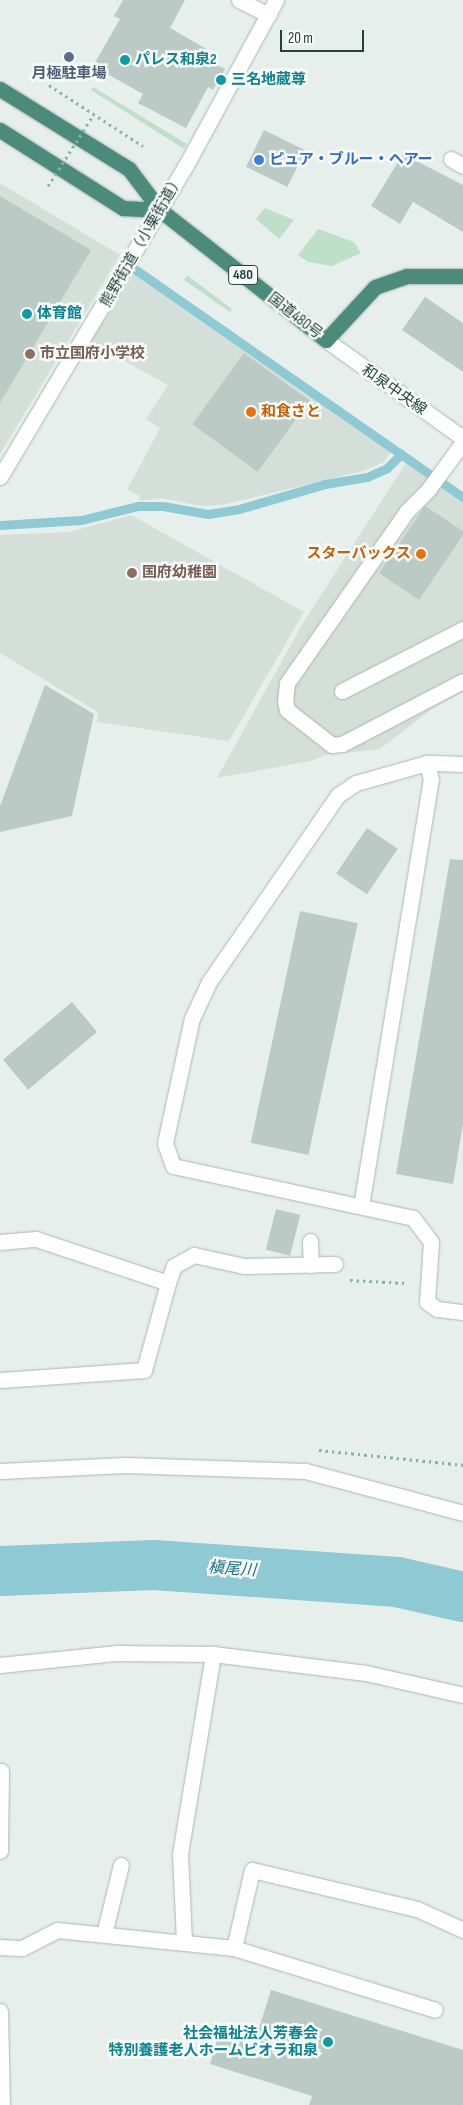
<!DOCTYPE html>
<meta charset="utf-8">
<style>
body{margin:0}
#map{position:relative;width:463px;height:2105px;overflow:hidden;background:#e6efeb;font-family:"Sofia Sans Condensed","Noto Sans JP",sans-serif}
div>[style]{position:absolute}
.built>*{inset:0;background:#d4dfda}
.green>*{inset:0;background:#bfe0c8}
.stream>*{height:9px;margin:-4.5px;padding:0 4.5px;transform-origin:4.5px;border-radius:4.5px;background:#8ec9d4}
.river>*{height:50px;margin:-25px;padding:0 25px;transform-origin:25px;border-radius:25px;background:#8ec9d4}
.building>*{inset:0;background:#bbcac4;transform-origin:0 0}
.path>*{height:3px;margin-top:-1.5px;transform-origin:0;background:repeating-linear-gradient(90deg,#86b3a5 0 2.5px,transparent 0 6.5px)}
.roads{filter:drop-shadow(0 0 1px #a8b8b2) drop-shadow(0 0 1px #a8b8b2)}
.service>*{height:15px;margin:-7.5px;padding:0 7.5px;transform-origin:7.5px;border-radius:7.5px;background:#fff}
.minor>*{height:15px;margin:-7.5px;padding:0 7.5px;transform-origin:7.5px;border-radius:7.5px;background:#fff}
.tertiary>*{height:15px;margin:-7.5px;padding:0 7.5px;transform-origin:7.5px;border-radius:7.5px;background:#fff}
.trunk>*{height:15px;margin:-7.5px;padding:0 7.5px;transform-origin:7.5px;border-radius:7.5px;background:#4c8a7c}
.path-bridge>*{height:3px;margin-top:-1.5px;transform-origin:0;background:repeating-linear-gradient(90deg,#86b3a5 0 2.5px,transparent 0 6.5px)}
.dots>*{width:14px;height:14px;translate:-50% -50%;box-sizing:border-box;border:2px solid #f7fbf9;border-radius:50%}
span{translate:-50% -50%;white-space:nowrap;text-align:center;line-height:1.15;-webkit-text-stroke:5px #f7fbf9;paint-order:stroke}
.shield-label span{padding:1px 4px;background:#f7fbf9;border:1px solid;border-radius:4px;-webkit-text-stroke-width:0}
.shield-label{font-size:14px;color:#24423a;font-weight:700}
.culture-label{font-size:15px;color:#0d838f;font-weight:700}
.left{translate:0 -50%;text-align:left}
.right{translate:-100% -50%;text-align:right}
.service-label{font-size:15px;color:#4e5e75;font-weight:700}
.shop-label{font-size:15px;color:#366cbe;font-weight:700}
.street-label{font-size:15px;color:#24423a}
.education-label{font-size:15px;color:#785e54;font-weight:700}
.food-label{font-size:15px;color:#c56008;font-weight:700}
.water-label{font-size:16px;color:#1c6f80;font-style:italic}
.scale{position:absolute;left:280px;top:30px;width:84px;height:22px;box-sizing:border-box;border:2px solid #24423a;border-top:0;padding-left:6px;font-size:15px;line-height:18px;white-space:nowrap;color:#24423a;-webkit-text-stroke:4px #f7fbf9;paint-order:stroke}
</style>
<div id="map">
<div class="built">
<div style="clip-path:polygon(0 183px,120px 255px,0 454px)"></div>
<div style="clip-path:polygon(134px 274px,391px 451px,384px 462px,363px 471px,222px 505px,201px 506px,161px 498px,139px 501px,140px 496px,127px 490px,160px 428px,146px 419px,168px 385px,90px 342px)"></div>
<div style="clip-path:polygon(406px 463px,463px 503px,463px 692px,432px 709px,380px 749px,325px 755px,311px 761px,217px 778px,303px 623px)"></div>
<div style="clip-path:polygon(131px 515px,304px 612px,229px 741px,97px 722px,98px 712px,0 653px,0 535px,69px 532px)"></div>
</div>
<div class="green">
<div style="clip-path:polygon(93px 87px,187px 144px,184px 149px,91px 90px)"></div>
<div style="clip-path:polygon(265px 208px,294px 220px,279px 239px,256px 219px)"></div>
<div style="clip-path:polygon(318px 229px,354px 242px,361px 253px,332px 266px,308px 262px,298px 255px)"></div>
<div style="clip-path:polygon(187px 275px,232px 309px,230px 312px,184px 280px)"></div>
</div>
<div class="stream">
<div style="left:136px;top:270px;width:398px;rotate:34.8deg"></div>
<div style="left:0;top:525px;width:81px;rotate:-3.5deg"></div>
<div style="left:81px;top:520px;width:59px;rotate:-13.8deg"></div>
<div style="left:138px;top:506px;width:25px"></div>
<div style="left:163px;top:506px;width:46px;rotate:10.1deg"></div>
<div style="left:208px;top:514px;width:31px;rotate:-9deg"></div>
<div style="left:239px;top:509px;width:90px;rotate:-16.2deg"></div>
<div style="left:325px;top:484px;width:43px;rotate:-9.5deg"></div>
<div style="left:367px;top:477px;width:22px;rotate:-24deg"></div>
<div style="left:387px;top:468px;width:20px;rotate:-45deg"></div>
</div>
<div class="river">
<div style="left:0;top:1571px;width:154px;rotate:-2.2deg"></div>
<div style="left:154px;top:1565px;width:244px;rotate:4deg"></div>
<div style="left:397px;top:1582px;width:68px;rotate:12.8deg"></div>
</div>
<div class="building">
<div style="clip-path:polygon(123px 0,185px 0,170px 28px,215px 54px,211px 62px,225px 69px,213px 90px,208px 87px,186px 128px,138px 103px,143px 94px,93px 66px,120px 19px,114px 16px)"></div>
<div style="left:264px;top:130px;width:46px;height:41px;rotate:26deg"></div>
<div style="clip-path:polygon(403px 154px,463px 185px,463px 232px,413px 202px,400px 224px,371px 206px)"></div>
<div style="clip-path:polygon(0 196px,91px 250px,0 403px)"></div>
<div style="clip-path:polygon(425px 297px,463px 323px,463px 372px,402px 330px)"></div>
<div style="left:244px;top:353px;width:81px;height:88px;rotate:36deg"></div>
<div style="clip-path:polygon(425px 506px,463px 531px,463px 535px,419px 600px,379px 573px)"></div>
<div style="clip-path:polygon(45px 685px,94px 714px,72px 816px,0 832px,0 806px)"></div>
<div style="left:367px;top:828px;width:37px;height:55px;rotate:34deg"></div>
<div style="clip-path:polygon(450px 859px,463px 860px,463px 1124px,453px 1184px,396px 1174px)"></div>
<div style="left:300px;top:911px;width:59px;height:237px;rotate:12deg"></div>
<div style="left:72px;top:1002px;width:39px;height:90px;rotate:50deg"></div>
<div style="left:276px;top:1209px;width:25px;height:42px;rotate:14deg"></div>
<div style="clip-path:polygon(271px 1990px,463px 2050px,463px 2105px,309px 2105px,312px 2096px,210px 2064px,222px 2024px,257px 2035px)"></div>
</div>
<div class="path">
<div style="left:49px;top:85px;width:112px;rotate:33deg"></div>
<div style="left:350px;top:1280px;width:56px;rotate:3.1deg"></div>
<div style="left:319px;top:1450px;width:145px;rotate:5.9deg"></div>
</div>
<div class="roads">
<div class="service">
<div style="left:463px;top:442px;width:59px;rotate:126.1deg"></div>
<div style="left:428px;top:490px;width:30px;rotate:135deg"></div>
<div style="left:407px;top:511px;width:210px;rotate:124.9deg"></div>
<div style="left:287px;top:683px;width:18px;rotate:96deg"></div>
<div style="left:285px;top:701px;width:9px;rotate:77deg"></div>
<div style="left:287px;top:710px;width:57px;rotate:37.9deg"></div>
<div style="left:332px;top:745px;width:10px;rotate:-6deg"></div>
<div style="left:342px;top:744px;width:136px;rotate:-27.5deg"></div>
<div style="left:342px;top:691px;width:136px;rotate:-27.1deg"></div>
<div style="left:361px;top:1206px;width:432px;rotate:-80.7deg"></div>
<div style="left:431px;top:780px;width:17px;rotate:-103deg"></div>
<div style="left:0;top:1851px;width:80px;rotate:-89.3deg"></div>
</div>
<div class="minor">
<div style="left:239px;top:0;width:33px;rotate:27deg"></div>
<div style="left:451px;top:159px;width:14px;rotate:30deg"></div>
<div style="left:0;top:477px;width:363px;rotate:-59.2deg"></div>
<div style="left:186px;top:165px;width:188px;rotate:-61.4deg"></div>
<div style="left:463px;top:764px;width:36px;rotate:-178deg"></div>
<div style="left:427px;top:763px;width:74px;rotate:164.3deg"></div>
<div style="left:356px;top:783px;width:22px;rotate:146deg"></div>
<div style="left:338px;top:795px;width:227px;rotate:124.6deg"></div>
<div style="left:209px;top:982px;width:40px;rotate:115deg"></div>
<div style="left:192px;top:1018px;width:128px;rotate:102.2deg"></div>
<div style="left:165px;top:1143px;width:24px;rotate:71deg"></div>
<div style="left:173px;top:1166px;width:246px;rotate:12.2deg"></div>
<div style="left:413px;top:1218px;width:30px;rotate:53deg"></div>
<div style="left:431px;top:1242px;width:60px;rotate:93.8deg"></div>
<div style="left:427px;top:1302px;width:12px;rotate:35deg"></div>
<div style="left:437px;top:1309px;width:26px;rotate:7deg"></div>
<div style="left:310px;top:1241px;width:24px;rotate:88deg"></div>
<div style="left:0;top:1242px;width:36px;rotate:-5deg"></div>
<div style="left:36px;top:1239px;width:139px;rotate:18.4deg"></div>
<div style="left:168px;top:1283px;width:90px;rotate:105.4deg"></div>
<div style="left:144px;top:1370px;width:144px;rotate:176deg"></div>
<div style="left:168px;top:1283px;width:18px;rotate:-71deg"></div>
<div style="left:174px;top:1266px;width:23px;rotate:-29deg"></div>
<div style="left:194px;top:1255px;width:51px;rotate:12.4deg"></div>
<div style="left:244px;top:1266px;width:91px;rotate:-1.3deg"></div>
<div style="left:0;top:1471px;width:125px;rotate:-2.7deg"></div>
<div style="left:125px;top:1465px;width:180px;rotate:1.9deg"></div>
<div style="left:305px;top:1471px;width:163px;rotate:14.9deg"></div>
<div style="left:0;top:1665px;width:118px;rotate:-5.9deg"></div>
<div style="left:117px;top:1653px;width:96px;rotate:0.6deg"></div>
<div style="left:213px;top:1654px;width:154px;rotate:7.1deg"></div>
<div style="left:366px;top:1673px;width:99px;rotate:12.8deg"></div>
<div style="left:104px;top:1934px;width:71px;rotate:-76.2deg"></div>
<div style="left:184px;top:1941px;width:87px;rotate:-92.6deg"></div>
<div style="left:180px;top:1854px;width:203px;rotate:-80.6deg"></div>
<div style="left:0;top:1947px;width:22px;rotate:3deg"></div>
<div style="left:22px;top:1948px;width:39px;rotate:-27deg"></div>
<div style="left:57px;top:1930px;width:178px;rotate:5.8deg"></div>
<div style="left:234px;top:1948px;width:80px;rotate:-77deg"></div>
<div style="left:252px;top:1870px;width:170px;rotate:13.3deg"></div>
<div style="left:417px;top:1909px;width:51px;rotate:24.5deg"></div>
<div style="left:234px;top:1948px;width:210px;rotate:17.1deg"></div>
<div style="left:0;top:2011px;width:94px;rotate:88.8deg"></div>
</div>
<div class="tertiary">
<div style="left:326px;top:340px;width:168px;rotate:35.6deg"></div>
</div>
<div class="trunk">
<div style="left:0;top:89px;width:152px;rotate:31.8deg"></div>
<div style="left:129px;top:169px;width:51px;rotate:52.9deg"></div>
<div style="left:160px;top:210px;width:211px;rotate:38.1deg"></div>
<div style="left:326px;top:340px;width:72px;rotate:-47.2deg"></div>
<div style="left:375px;top:287px;width:34px;rotate:-19deg"></div>
<div style="left:407px;top:276px;width:56px"></div>
<div style="left:0;top:130px;width:146px;rotate:32.4deg"></div>
<div style="left:123px;top:208px;width:37px;rotate:3deg"></div>
</div>
</div>
<div class="path-bridge">
<div style="left:48px;top:186px;width:85px;rotate:-57.4deg"></div>
</div>
<div class="dots">
<div style="left:69px;top:57px;background:#5c6f8a"></div>
<div style="left:125px;top:60px;background:#0f9aa8"></div>
<div style="left:221px;top:80px;background:#0f9aa8"></div>
<div style="left:259px;top:160px;background:#3f7fe0"></div>
<div style="left:27px;top:314px;background:#0f9aa8"></div>
<div style="left:30px;top:354px;background:#8d6e63"></div>
<div style="left:251px;top:412px;background:#e8710a"></div>
<div style="left:421px;top:554px;background:#e8710a"></div>
<div style="left:132px;top:573px;background:#8d6e63"></div>
<div style="left:328px;top:2042px;background:#0f9aa8"></div>
</div>
<div class="shield-label">
<span style="left:243px;top:275px">480</span>
</div>
<div class="culture-label">
<span class="left" style="left:135px;top:60px">パレス和泉2</span>
<span class="left" style="left:231px;top:80px">三名地蔵尊</span>
<span class="left" style="left:37px;top:314px">体育館</span>
<span class="right" style="left:318px;top:2042px">社会福祉法人芳春会<br>特別養護老人ホームビオラ和泉</span>
</div>
<div class="service-label">
<span style="left:69px;top:74px">月極駐車場</span>
</div>
<div class="shop-label">
<span class="left" style="left:269px;top:160px">ピュア・ブルー・ヘアー</span>
</div>
<div class="street-label">
<span style="left:142px;top:241px;rotate:-60deg">熊野街道（小栗街道）</span>
<span style="left:295px;top:316px;rotate:38deg">国道480号</span>
<span style="left:394px;top:390px;rotate:35deg">和泉中央線</span>
</div>
<div class="education-label">
<span class="left" style="left:40px;top:354px">市立国府小学校</span>
<span class="left" style="left:142px;top:573px">国府幼稚園</span>
</div>
<div class="food-label">
<span class="left" style="left:261px;top:412px">和食さと</span>
<span class="right" style="left:411px;top:554px">スターバックス</span>
</div>
<div class="water-label">
<span style="left:232px;top:1570px;rotate:4deg">槇尾川</span>
</div>
<div class="scale">20 m</div>
</div>
